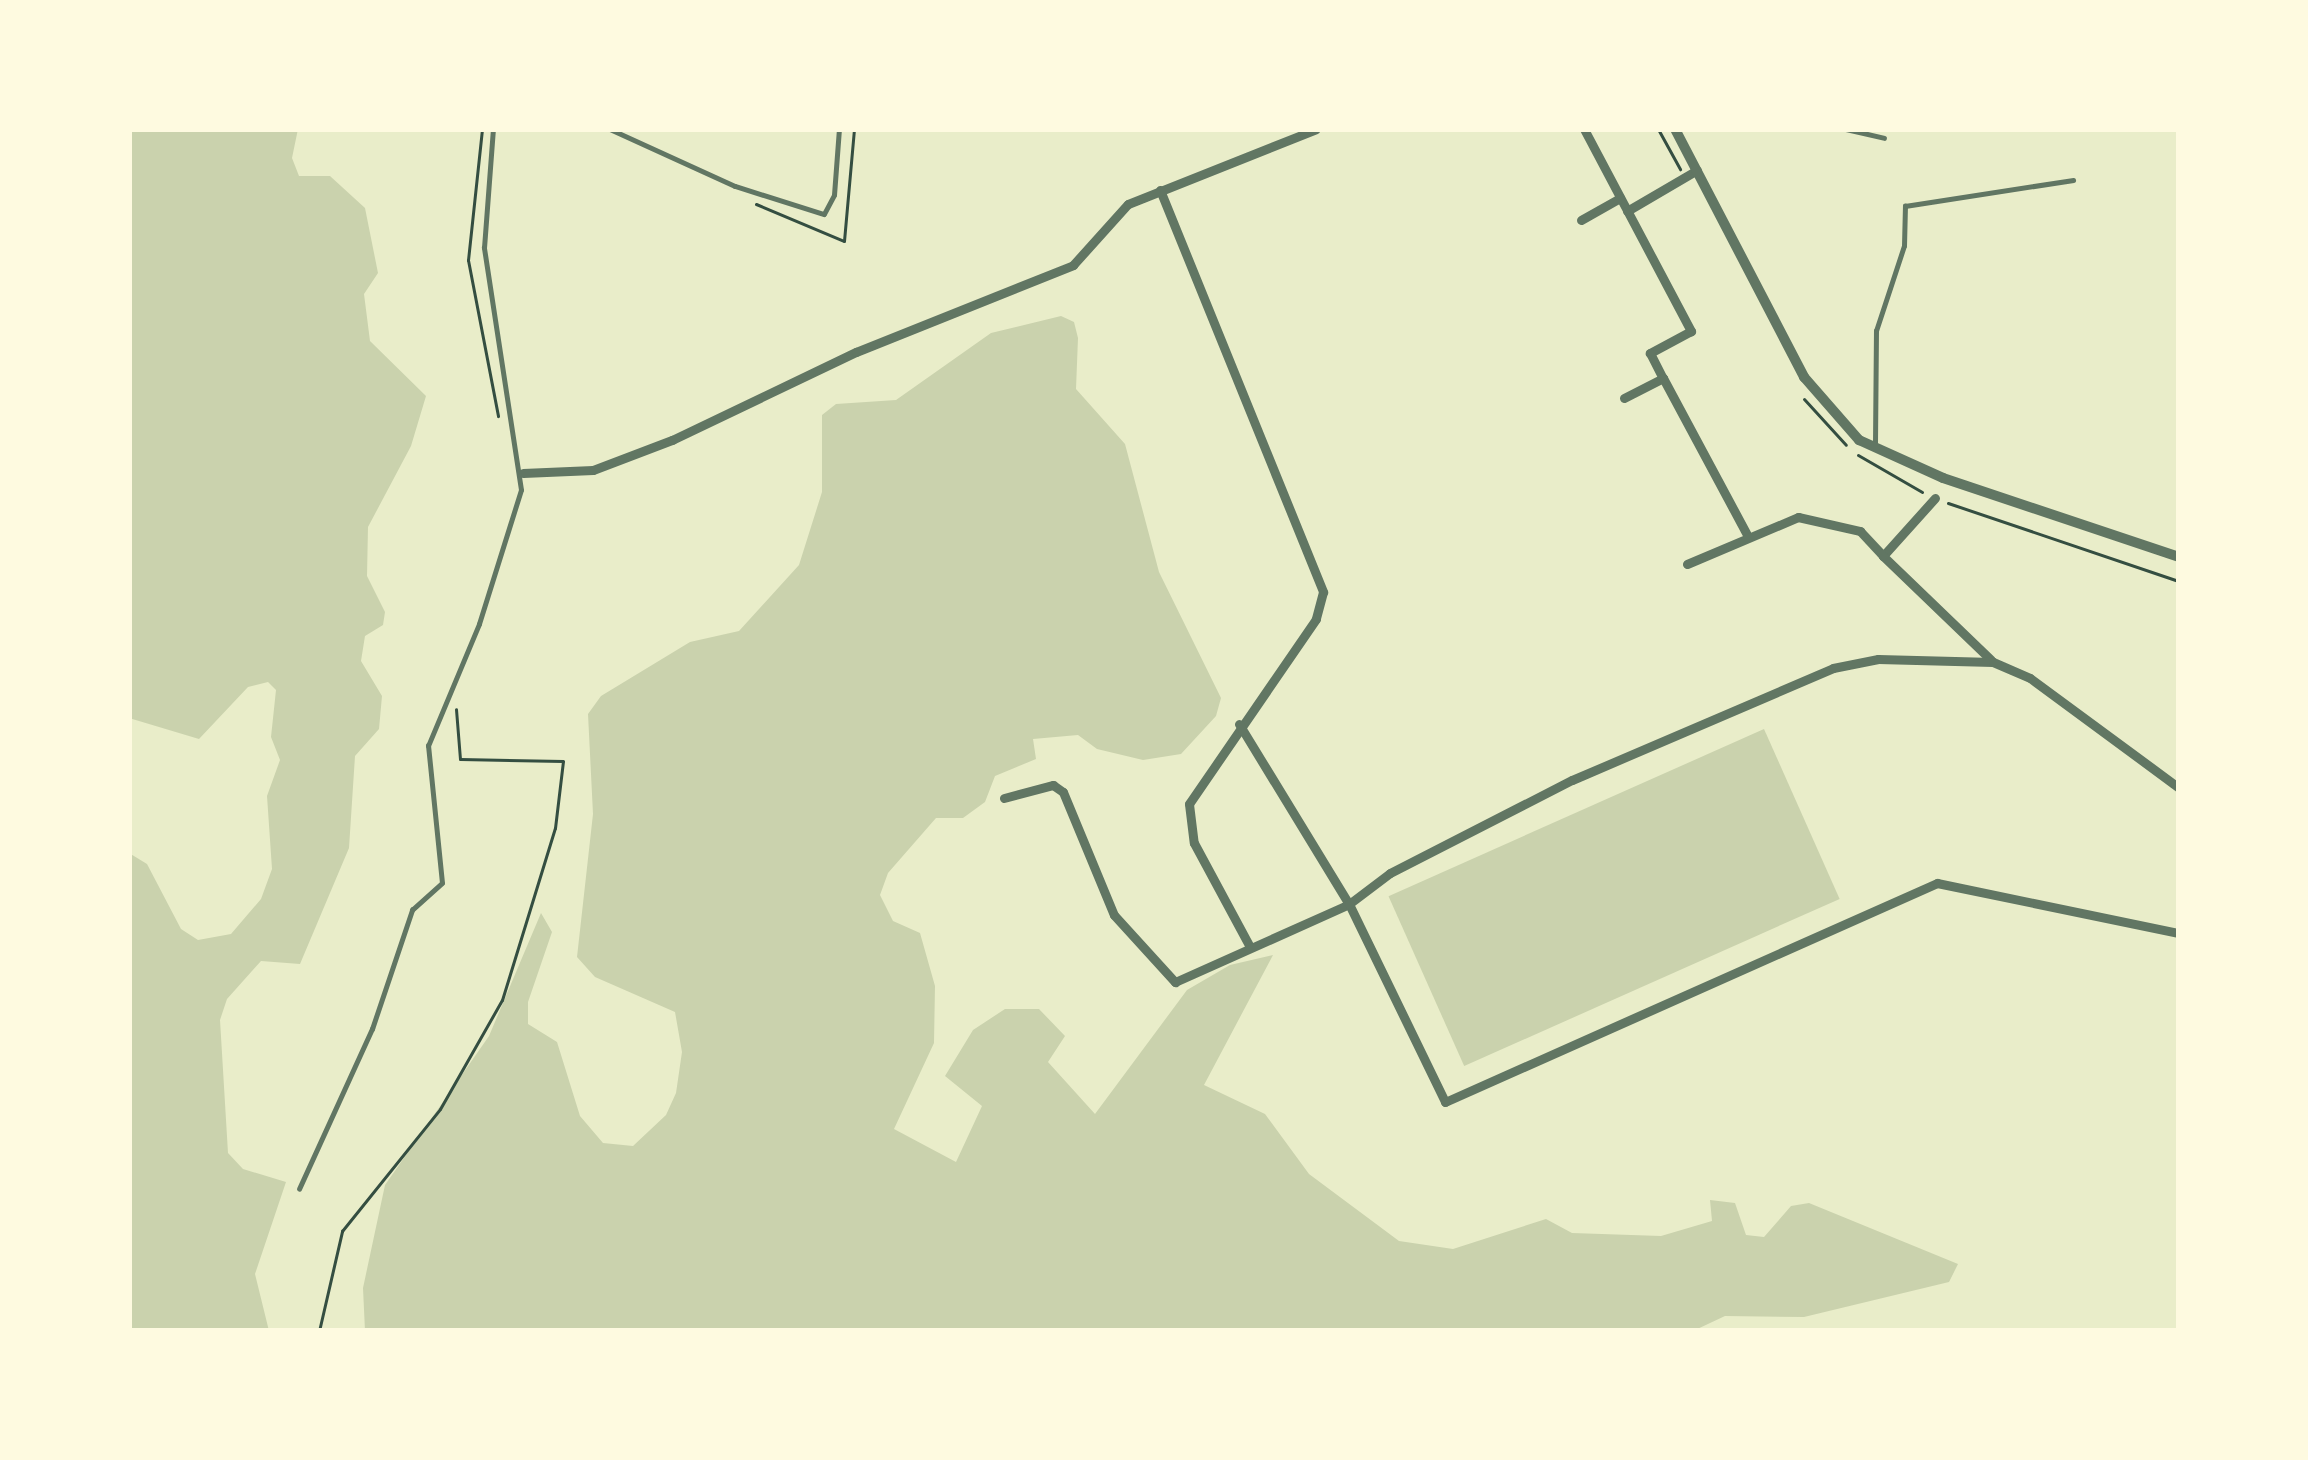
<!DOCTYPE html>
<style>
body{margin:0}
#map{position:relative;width:2308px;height:1460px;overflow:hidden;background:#e9edc9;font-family:"IBM Plex Sans",sans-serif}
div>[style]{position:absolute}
.green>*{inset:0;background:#cad2ad;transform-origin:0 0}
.path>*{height:3px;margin:-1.5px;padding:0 1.5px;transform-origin:1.5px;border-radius:1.5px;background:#344e41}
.service>*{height:4.5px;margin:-2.25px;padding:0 2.25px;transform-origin:2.25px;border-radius:2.25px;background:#617663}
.minor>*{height:9px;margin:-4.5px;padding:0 4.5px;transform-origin:4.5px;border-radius:4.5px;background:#617663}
.tertiary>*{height:10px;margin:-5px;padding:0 5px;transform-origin:5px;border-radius:5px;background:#617663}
span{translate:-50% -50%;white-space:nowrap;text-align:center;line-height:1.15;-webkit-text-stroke:10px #fefae0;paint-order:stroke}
.frame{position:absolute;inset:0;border:132px solid #fefae0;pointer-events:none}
</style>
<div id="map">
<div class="green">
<div style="clip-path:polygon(129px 129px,298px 129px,292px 158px,299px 176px,330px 176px,365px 208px,378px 273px,364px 294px,370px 341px,426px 396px,411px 446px,368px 527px,367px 576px,385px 612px,383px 625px,365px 636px,361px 661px,382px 696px,379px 729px,355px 756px,349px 848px,300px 964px,261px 961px,227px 999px,220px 1020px,228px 1153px,243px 1169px,286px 1182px,255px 1274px,269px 1331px,129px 1331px,129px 853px,147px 864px,181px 929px,198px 940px,231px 934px,261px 899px,272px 869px,267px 796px,280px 760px,271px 737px,276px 690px,268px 682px,248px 687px,199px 739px,129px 718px)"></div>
<div style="clip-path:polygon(1061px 316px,1074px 322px,1078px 338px,1076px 389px,1125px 444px,1159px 572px,1221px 698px,1216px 716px,1181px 754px,1143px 760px,1097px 749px,1078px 735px,1033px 739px,1036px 759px,995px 776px,985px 802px,963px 818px,936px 818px,888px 873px,880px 895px,893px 921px,920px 933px,935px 986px,934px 1043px,894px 1129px,956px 1162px,982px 1106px,945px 1076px,973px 1030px,1005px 1009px,1039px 1009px,1065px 1036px,1048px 1062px,1095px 1114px,1187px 990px,1230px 965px,1273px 955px,1204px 1085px,1265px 1114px,1309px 1174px,1399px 1241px,1453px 1249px,1546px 1219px,1572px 1233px,1661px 1236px,1712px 1221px,1710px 1200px,1735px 1203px,1746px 1235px,1764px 1237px,1791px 1206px,1809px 1203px,1958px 1264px,1949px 1282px,1804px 1317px,1725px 1316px,1693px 1331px,365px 1331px,363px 1288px,385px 1185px,489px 1036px,541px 913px,552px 932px,528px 1002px,528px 1024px,557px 1042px,580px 1116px,603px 1143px,633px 1146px,666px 1115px,676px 1093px,682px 1052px,675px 1012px,595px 977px,577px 957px,593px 814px,588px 714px,601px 696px,690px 642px,739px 631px,799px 565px,822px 492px,822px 415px,836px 404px,896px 400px,991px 333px)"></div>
<div style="left:1764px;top:729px;width:186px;height:411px;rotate:66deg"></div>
</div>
<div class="path">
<div style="left:482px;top:129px;width:132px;rotate:96.1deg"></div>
<div style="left:468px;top:260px;width:159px;rotate:79.1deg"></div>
<div style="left:1658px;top:129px;width:46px;rotate:61.2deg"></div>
<div style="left:756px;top:204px;width:95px;rotate:22.8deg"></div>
<div style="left:844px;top:241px;width:112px;rotate:-84.9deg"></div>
<div style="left:1804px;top:399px;width:62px;rotate:47.6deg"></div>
<div style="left:1858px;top:455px;width:74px;rotate:30deg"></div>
<div style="left:1948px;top:503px;width:244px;rotate:18.7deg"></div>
<div style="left:319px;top:1331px;width:103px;rotate:-77deg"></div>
<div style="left:342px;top:1231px;width:156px;rotate:-51.2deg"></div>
<div style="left:440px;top:1109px;width:125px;rotate:-60.4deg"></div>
<div style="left:502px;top:1000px;width:180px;rotate:-72.9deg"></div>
<div style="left:555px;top:828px;width:67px;rotate:-83.2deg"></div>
<div style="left:563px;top:761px;width:103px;rotate:-178.9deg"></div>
<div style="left:460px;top:759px;width:50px;rotate:-94.6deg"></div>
</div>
<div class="service">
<div style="left:610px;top:129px;width:137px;rotate:24.5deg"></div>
<div style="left:735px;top:186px;width:93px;rotate:17.5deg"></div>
<div style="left:824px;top:214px;width:21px;rotate:-62deg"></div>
<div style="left:834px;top:195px;width:66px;rotate:-85.7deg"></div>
<div style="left:1846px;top:129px;width:39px;rotate:13deg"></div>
<div style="left:1875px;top:444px;width:113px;rotate:-89.5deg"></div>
<div style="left:1876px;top:331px;width:89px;rotate:-71.8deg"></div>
<div style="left:1904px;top:246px;width:40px;rotate:-88.6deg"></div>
<div style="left:1905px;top:206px;width:170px;rotate:-8.8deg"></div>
<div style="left:299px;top:1189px;width:176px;rotate:-65.5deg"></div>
<div style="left:372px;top:1029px;width:126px;rotate:-71.4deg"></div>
<div style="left:412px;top:910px;width:40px;rotate:-42deg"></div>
<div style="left:442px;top:883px;width:138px;rotate:-95.8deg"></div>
<div style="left:428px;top:746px;width:132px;rotate:-67.3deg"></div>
<div style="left:479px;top:624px;width:140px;rotate:-72.6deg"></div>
<div style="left:521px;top:490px;width:245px;rotate:-98.7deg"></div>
<div style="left:484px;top:248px;width:119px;rotate:-85.7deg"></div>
</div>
<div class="minor">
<div style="left:1584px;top:129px;width:229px;rotate:62.1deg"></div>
<div style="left:1691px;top:331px;width:47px;rotate:151.8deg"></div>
<div style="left:1650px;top:353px;width:28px;rotate:63deg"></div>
<div style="left:1160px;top:190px;width:434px;rotate:67.9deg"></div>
<div style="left:1323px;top:592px;width:28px;rotate:105deg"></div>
<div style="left:1316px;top:619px;width:224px;rotate:124.5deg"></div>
<div style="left:1189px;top:804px;width:39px;rotate:83deg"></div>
<div style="left:1194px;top:843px;width:118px;rotate:61.7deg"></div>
<div style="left:1627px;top:211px;width:81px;rotate:-30.4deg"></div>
<div style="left:1581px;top:220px;width:45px;rotate:-29.4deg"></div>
<div style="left:1624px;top:398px;width:44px;rotate:-27.1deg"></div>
<div style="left:1663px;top:378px;width:176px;rotate:61.8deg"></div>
<div style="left:523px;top:473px;width:70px;rotate:-2.5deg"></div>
<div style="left:593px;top:470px;width:85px;rotate:-20.8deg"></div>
<div style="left:672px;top:440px;width:204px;rotate:-25.6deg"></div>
<div style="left:856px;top:352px;width:234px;rotate:-21.8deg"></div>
<div style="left:1073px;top:265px;width:82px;rotate:-48deg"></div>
<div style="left:1128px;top:204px;width:202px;rotate:-21.7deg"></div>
<div style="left:1935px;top:498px;width:78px;rotate:131.9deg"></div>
<div style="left:1883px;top:556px;width:150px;rotate:43.9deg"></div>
<div style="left:1687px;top:564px;width:121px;rotate:-22.9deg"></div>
<div style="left:1798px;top:517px;width:64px;rotate:12.7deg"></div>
<div style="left:1860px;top:531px;width:34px;rotate:47deg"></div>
<div style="left:1239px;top:724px;width:211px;rotate:58.6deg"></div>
<div style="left:1349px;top:904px;width:220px;rotate:64.1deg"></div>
<div style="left:1445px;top:1102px;width:539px;rotate:-23.99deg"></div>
<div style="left:1937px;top:883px;width:247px;rotate:11.7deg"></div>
<div style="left:1004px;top:798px;width:51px;rotate:-14.9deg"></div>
<div style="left:1053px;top:785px;width:12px;rotate:35deg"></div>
<div style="left:1063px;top:792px;width:133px;rotate:67.5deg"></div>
<div style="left:1114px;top:915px;width:91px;rotate:47.7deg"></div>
<div style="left:1175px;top:982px;width:191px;rotate:-24.1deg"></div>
<div style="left:1349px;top:904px;width:51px;rotate:-37.1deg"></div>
<div style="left:1390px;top:873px;width:204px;rotate:-27.1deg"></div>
<div style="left:1572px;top:780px;width:284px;rotate:-23.2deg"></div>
<div style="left:1833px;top:668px;width:46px;rotate:-11.3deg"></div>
<div style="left:1878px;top:659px;width:115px;rotate:1.5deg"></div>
<div style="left:1993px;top:662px;width:40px;rotate:23.4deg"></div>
<div style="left:2030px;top:678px;width:185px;rotate:36.4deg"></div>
</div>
<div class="tertiary">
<div style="left:1675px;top:129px;width:280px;rotate:62.5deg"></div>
<div style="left:1804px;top:377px;width:84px;rotate:48.9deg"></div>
<div style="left:1859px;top:440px;width:92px;rotate:24.3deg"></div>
<div style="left:1943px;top:478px;width:249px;rotate:18.5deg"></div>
</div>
<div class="frame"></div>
</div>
